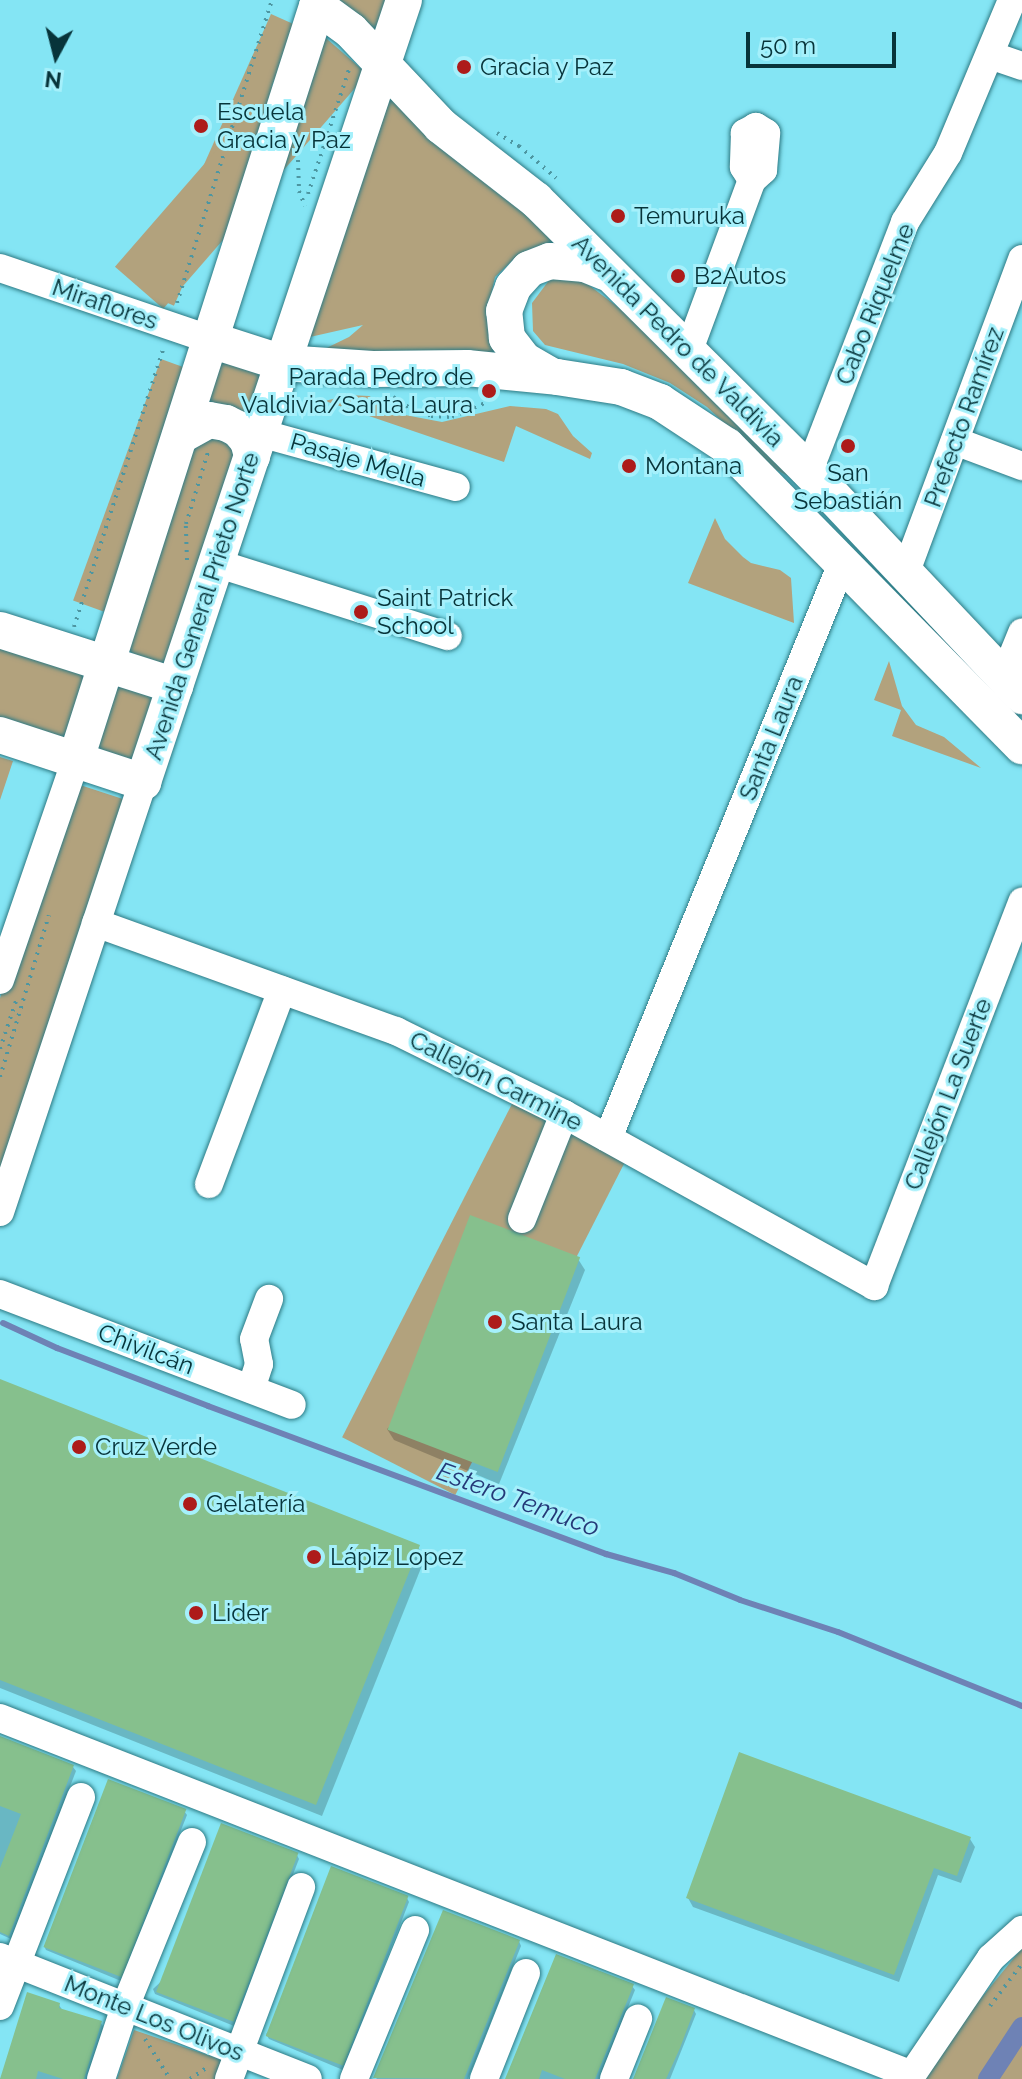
<!DOCTYPE html>
<meta charset="utf-8">
<style>
body{margin:0}
#map{position:relative;width:1022px;height:2079px;overflow:hidden;background:#84e5f4;font-family:Raleway,sans-serif}
div>[style]{position:absolute}
.green>*{inset:0;background:#b2a27d;transform-origin:0 0}
.shadow>*{inset:0;background:#0003}
.stream>*{height:6px;margin:-3px;padding:0 3px;transform-origin:3px;border-radius:3px;background:#6e82b5}
.canal>*{height:20px;margin:-10px;padding:0 10px;transform-origin:10px;border-radius:10px;background:#6e82b5}
.building>*{inset:0;background:#86c08d;transform-origin:0 0}
.path>*{height:4px;margin-top:-2px;transform-origin:0;background:repeating-linear-gradient(90deg,#4d96a1 0 2px,transparent 0 8px)}
.roads{filter:drop-shadow(0 0 2px #2d7a84) drop-shadow(0 0 2px #2d7a84)}
.minor>*{height:28px;margin:-14px;padding:0 14px;transform-origin:14px;border-radius:14px;background:#fff}
.major>*{height:36px;margin:-18px;padding:0 18px;transform-origin:18px;border-radius:18px;background:#fff}
.dots>*{width:22px;height:22px;translate:-50% -50%;box-sizing:border-box;border:4px solid #a5f0fb;border-radius:50%}
span{translate:-50% -50%;white-space:nowrap;text-align:center;line-height:1.15;-webkit-text-stroke:6px #a5f0fb;paint-order:stroke}
.poi-label{font-size:24px;color:#07343a}
.left{translate:0 -50%;text-align:left}
.right{translate:-100% -50%;text-align:right}
.street-label{font-size:24px;color:#07343a}
.water-label{font-size:26px;color:#243877;font-style:italic}
.north{position:absolute;left:16px;top:16px;width:80px;height:80px;-webkit-text-stroke:6px #a5f0fb;paint-order:stroke;rotate:187deg;font-size:22px;font-weight:700;line-height:32px;text-align:center;color:#07343a}
.north::after{content:'';display:block;margin:auto;width:28px;height:36px;background:#07343a;clip-path:polygon(50% 0,100% 100%,50% 72%,0 100%)}
.scale{position:absolute;left:746px;top:32px;width:150px;height:36px;box-sizing:border-box;border:4px solid #07343a;border-top:0;padding-left:10px;font-size:24px;line-height:28px;white-space:nowrap;color:#07343a;-webkit-text-stroke:6px #a5f0fb;paint-order:stroke}
</style>
<div id="map">
<div class="green">
<div style="clip-path:polygon(335px 0,389px 0,377px 37px)"></div>
<div style="left:271px;top:14px;width:30px;height:306px;rotate:24deg"></div>
<div style="left:319px;top:32px;width:64px;height:311px;rotate:41deg"></div>
<div style="clip-path:polygon(387px 80px,571px 243px,515px 258px,495px 277px,490px 300px,505px 358px,310px 356px,349px 337px,363px 325px,301px 339px)"></div>
<div style="clip-path:polygon(574px 274px,638px 322px,813px 489px,771px 467px,707px 407px,670px 383px,623px 364px,545px 345px,533px 331px,532px 303px,550px 279px)"></div>
<div style="clip-path:polygon(214px 352px,270px 371px,168px 667px,135px 655px,118px 642px)"></div>
<div style="left:161px;top:359px;width:33px;height:257px;rotate:20deg"></div>
<div style="clip-path:polygon(348px 395px,369px 396px,405px 415px,442px 422px,510px 406px,546px 409px,558px 414px,573px 436px,592px 453px,590px 459px,516px 426px,504px 462px,325px 401px)"></div>
<div style="clip-path:polygon(715px 518px,725px 539px,743px 557px,751px 563px,780px 570px,791px 578px,794px 623px,688px 583px)"></div>
<div style="clip-path:polygon(0 639px,96px 668px,71px 750px,0 726px)"></div>
<div style="clip-path:polygon(889px 661px,902px 706px,916px 725px,944px 737px,981px 768px,892px 736px,901px 710px,874px 700px)"></div>
<div style="left:107px;top:676px;width:61px;height:77px;rotate:17deg"></div>
<div style="clip-path:polygon(0 757px,13px 761px,0 800px)"></div>
<div style="clip-path:polygon(71px 782px,129px 801px,0 1173px,0 998px)"></div>
<div style="left:516px;top:1096px;width:127px;height:383px;rotate:27deg"></div>
<div style="clip-path:polygon(1022px 1948px,1022px 2079px,925px 2079px,964px 2019px)"></div>
<div style="clip-path:polygon(134px 2030px,228px 2062px,222px 2079px,117px 2079px)"></div>
</div>
<div class="shadow">
<div style="clip-path:polygon(578px 1259px,585px 1270px,499px 1484px,394px 1440px,387px 1429px)"></div>
<div style="clip-path:polygon(0 1392px,418px 1547px,425px 1558px,322px 1816px,0 1688px)"></div>
<div style="clip-path:polygon(0 1738px,73px 1767px,76px 1771px,11px 1939px,0 1934px)"></div>
<div style="clip-path:polygon(184px 1811px,187px 1815px,121px 1981px,46px 1950px,44px 1946px)"></div>
<div style="clip-path:polygon(970px 1839px,975px 1847px,961px 1883px,938px 1875px,899px 1982px,693px 1907px,688px 1898px)"></div>
<div style="clip-path:polygon(297px 1855px,299px 1859px,234px 2026px,155px 1994px,153px 1989px)"></div>
<div style="clip-path:polygon(407px 1898px,409px 1902px,343px 2070px,269px 2039px,266px 2034px)"></div>
<div style="clip-path:polygon(519px 1941px,521px 1946px,468px 2079px,376px 2079px)"></div>
<div style="clip-path:polygon(632px 1986px,635px 1990px,599px 2079px,507px 2079px)"></div>
<div style="clip-path:polygon(59px 2005px,63px 2011px,101px 2023px,104px 2028px,88px 2079px,0 2079px)"></div>
<div style="clip-path:polygon(694px 2010px,696px 2014px,670px 2079px,636px 2079px)"></div>
</div>
<div class="stream">
<div style="left:3px;top:1323px;width:60px;rotate:24.8deg"></div>
<div style="left:57px;top:1348px;width:162px;rotate:21deg"></div>
<div style="left:208px;top:1406px;width:425px;rotate:20.4deg"></div>
<div style="left:606px;top:1554px;width:71px;rotate:15.6deg"></div>
<div style="left:674px;top:1573px;width:71px;rotate:22.2deg"></div>
<div style="left:740px;top:1600px;width:103px;rotate:18.1deg"></div>
<div style="left:838px;top:1632px;width:198px;rotate:21.9deg"></div>
</div>
<div class="canal">
<div style="left:988px;top:2079px;width:62px;rotate:-56.8deg"></div>
</div>
<div class="building">
<div style="left:470px;top:1215px;width:118px;height:230px;rotate:21deg"></div>
<div style="clip-path:polygon(0 1379px,420px 1545px,316px 1805px,0 1680px)"></div>
<div style="clip-path:polygon(0 1736px,74px 1765px,9px 1936px,0 1932px,0 1868px,21px 1814px,0 1806px)"></div>
<div style="clip-path:polygon(739px 1752px,971px 1837px,957px 1876px,934px 1868px,894px 1975px,686px 1898px)"></div>
<div style="left:108px;top:1779px;width:84px;height:180px;rotate:21deg"></div>
<div style="left:221px;top:1823px;width:83px;height:181px;rotate:21deg"></div>
<div style="left:331px;top:1866px;width:83px;height:182px;rotate:21deg"></div>
<div style="clip-path:polygon(443px 1910px,520px 1940px,464px 2079px,373px 2078px)"></div>
<div style="clip-path:polygon(556px 1954px,634px 1984px,628px 1999px,595px 2079px,565px 2079px,542px 2070px,539px 2079px,505px 2079px)"></div>
<div style="clip-path:polygon(27px 1992px,60px 2003px,59px 2008px,102px 2021px,84px 2079px,63px 2079px,38px 2071px,36px 2079px,0 2079px)"></div>
<div style="clip-path:polygon(666px 1997px,695px 2008px,680px 2048px,666px 2079px,633px 2079px)"></div>
</div>
<div class="path">
<div style="left:497px;top:133px;width:26px;rotate:31deg"></div>
<div style="left:519px;top:146px;width:49px;rotate:40.9deg"></div>
<div style="left:298px;top:160px;width:31px;rotate:88deg"></div>
<div style="left:299px;top:191px;width:16px;rotate:68deg"></div>
<div style="left:308px;top:194px;width:132px;rotate:-71.8deg"></div>
<div style="left:177px;top:303px;width:318px;rotate:-72.6deg"></div>
<div style="left:393px;top:397px;width:24px;rotate:33deg"></div>
<div style="left:413px;top:410px;width:19px;rotate:18deg"></div>
<div style="left:431px;top:416px;width:21px;rotate:3deg"></div>
<div style="left:452px;top:417px;width:39px;rotate:-23deg"></div>
<div style="left:187px;top:560px;width:36px;rotate:-92deg"></div>
<div style="left:186px;top:524px;width:75px;rotate:-73deg"></div>
<div style="left:74px;top:627px;width:295px;rotate:-72.2deg"></div>
<div style="left:0;top:1049px;width:54px;rotate:-71.6deg"></div>
<div style="left:0;top:1077px;width:169px;rotate:-73.2deg"></div>
<div style="left:990px;top:2006px;width:51px;rotate:-52.9deg"></div>
<div style="left:145px;top:2039px;width:47px;rotate:58deg"></div>
<div style="left:190px;top:2079px;width:22px;rotate:-34deg"></div>
</div>
<div class="roads">
<div class="minor">
<div style="left:990px;top:55px;width:34px;rotate:19deg"></div>
<div style="left:0;top:268px;width:223px;rotate:18.8deg"></div>
<div style="left:689px;top:350px;width:181px;rotate:-69.7deg"></div>
<div style="left:752px;top:180px;width:15px;rotate:-42deg"></div>
<div style="left:763px;top:170px;width:37px;rotate:-85deg"></div>
<div style="left:766px;top:133px;width:12px;rotate:-149deg"></div>
<div style="left:756px;top:127px;width:13px;rotate:151deg"></div>
<div style="left:745px;top:133px;width:34px;rotate:92deg"></div>
<div style="left:744px;top:167px;width:15px;rotate:58deg"></div>
<div style="left:260px;top:433px;width:203px;rotate:15.4deg"></div>
<div style="left:955px;top:441px;width:72px;rotate:20.5deg"></div>
<div style="left:809px;top:471px;width:267px;rotate:-68.9deg"></div>
<div style="left:905px;top:222px;width:81px;rotate:-58.1deg"></div>
<div style="left:948px;top:153px;width:166px;rotate:-67.3deg"></div>
<div style="left:216px;top:563px;width:243px;rotate:17.5deg"></div>
<div style="left:905px;top:574px;width:336px;rotate:-69.6deg"></div>
<div style="left:1004px;top:677px;width:48px;rotate:-67.8deg"></div>
<div style="left:96px;top:923px;width:319px;rotate:19.8deg"></div>
<div style="left:396px;top:1031px;width:187px;rotate:26.3deg"></div>
<div style="left:564px;top:1114px;width:355px;rotate:29deg"></div>
<div style="left:874px;top:1286px;width:412px;rotate:-68.9deg"></div>
<div style="left:0;top:980px;width:234px;rotate:-71deg"></div>
<div style="left:608px;top:1138px;width:623px;rotate:-67.84deg"></div>
<div style="left:209px;top:1184px;width:207px;rotate:-69.4deg"></div>
<div style="left:0;top:1212px;width:453px;rotate:-71.6deg"></div>
<div style="left:522px;top:1219px;width:113px;rotate:-68.2deg"></div>
<div style="left:0;top:1294px;width:312px;rotate:20.8deg"></div>
<div style="left:251px;top:1389px;width:26px;rotate:-72deg"></div>
<div style="left:259px;top:1364px;width:25px;rotate:-101deg"></div>
<div style="left:254px;top:1339px;width:43px;rotate:-69.4deg"></div>
<div style="left:0;top:1718px;width:979px;rotate:21.38deg"></div>
<div style="left:0;top:1957px;width:331px;rotate:21.6deg"></div>
<div style="left:0;top:2006px;width:224px;rotate:-68.8deg"></div>
<div style="left:101px;top:2079px;width:76px;rotate:-71.6deg"></div>
<div style="left:125px;top:2007px;width:178px;rotate:-67.9deg"></div>
<div style="left:229px;top:2079px;width:205px;rotate:-69.4deg"></div>
<div style="left:354px;top:2079px;width:161px;rotate:-67.7deg"></div>
<div style="left:484px;top:2079px;width:114px;rotate:-68.4deg"></div>
<div style="left:614px;top:2079px;width:65px;rotate:-68.2deg"></div>
<div style="left:909px;top:2079px;width:146px;rotate:-55.9deg"></div>
<div style="left:991px;top:1958px;width:42px;rotate:-42.1deg"></div>
</div>
<div class="major">
<div style="left:317px;top:6px;width:42px;rotate:36.3deg"></div>
<div style="left:351px;top:31px;width:131px;rotate:46.5deg"></div>
<div style="left:441px;top:126px;width:120px;rotate:37.9deg"></div>
<div style="left:536px;top:200px;width:385px;rotate:44.8deg"></div>
<div style="left:809px;top:471px;width:310px;rotate:46.6deg"></div>
<div style="left:211px;top:340px;width:76px;rotate:17.7deg"></div>
<div style="left:283px;top:363px;width:90px;rotate:3.8deg"></div>
<div style="left:373px;top:369px;width:94px;rotate:-0.6deg"></div>
<div style="left:467px;top:368px;width:90px;rotate:5.7deg"></div>
<div style="left:557px;top:377px;width:65px;rotate:8.9deg"></div>
<div style="left:621px;top:387px;width:42px;rotate:21deg"></div>
<div style="left:660px;top:402px;width:80px;rotate:33.3deg"></div>
<div style="left:727px;top:446px;width:421px;rotate:45.5deg"></div>
<div style="left:550px;top:375px;width:30px;rotate:-150deg"></div>
<div style="left:524px;top:360px;width:28px;rotate:-128deg"></div>
<div style="left:507px;top:338px;width:27px;rotate:-96deg"></div>
<div style="left:504px;top:311px;width:26px;rotate:-69deg"></div>
<div style="left:513px;top:287px;width:24px;rotate:-48deg"></div>
<div style="left:529px;top:269px;width:22px;rotate:-21deg"></div>
<div style="left:550px;top:261px;width:35px;rotate:5deg"></div>
<div style="left:585px;top:264px;width:22px;rotate:22deg"></div>
<div style="left:180px;top:436px;width:33px;rotate:-29deg"></div>
<div style="left:209px;top:420px;width:17px;rotate:10deg"></div>
<div style="left:226px;top:423px;width:13px;rotate:27deg"></div>
<div style="left:238px;top:429px;width:16px;rotate:50deg"></div>
<div style="left:248px;top:441px;width:16px;rotate:75deg"></div>
<div style="left:0;top:630px;width:184px;rotate:17.7deg"></div>
<div style="left:0;top:735px;width:151px;rotate:18.2deg"></div>
<div style="left:143px;top:782px;width:824px;rotate:-71.54deg"></div>
<div style="left:76px;top:759px;width:797px;rotate:-72.25deg"></div>
</div>
</div>
<div class="dots">
<div style="left:464px;top:67px;background:#ad1b1a"></div>
<div style="left:201px;top:126px;background:#ad1b1a"></div>
<div style="left:618px;top:216px;background:#ad1b1a"></div>
<div style="left:678px;top:276px;background:#ad1b1a"></div>
<div style="left:489px;top:391px;background:#ad1b1a"></div>
<div style="left:848px;top:446px;background:#ad1b1a"></div>
<div style="left:629px;top:466px;background:#ad1b1a"></div>
<div style="left:361px;top:612px;background:#ad1b1a"></div>
<div style="left:495px;top:1322px;background:#ad1b1a"></div>
<div style="left:79px;top:1447px;background:#ad1b1a"></div>
<div style="left:190px;top:1504px;background:#ad1b1a"></div>
<div style="left:314px;top:1557px;background:#ad1b1a"></div>
<div style="left:196px;top:1613px;background:#ad1b1a"></div>
</div>
<div class="poi-label">
<span class="left" style="left:480px;top:67px">Gracia y Paz</span>
<span class="left" style="left:217px;top:126px">Escuela<br>Gracia y Paz</span>
<span class="left" style="left:634px;top:216px">Temuruka</span>
<span class="left" style="left:694px;top:276px">B2Autos</span>
<span class="right" style="left:473px;top:391px">Parada Pedro de<br>Valdivia/Santa Laura</span>
<span class="left" style="left:645px;top:466px">Montana</span>
<span style="left:848px;top:487px">San<br>Sebastián</span>
<span class="left" style="left:377px;top:612px">Saint Patrick<br>School</span>
<span class="left" style="left:511px;top:1322px">Santa Laura</span>
<span class="left" style="left:95px;top:1447px">Cruz Verde</span>
<span class="left" style="left:206px;top:1504px">Gelatería</span>
<span class="left" style="left:330px;top:1557px">Lápiz Lopez</span>
<span class="left" style="left:212px;top:1613px">Lider</span>
</div>
<div class="street-label">
<span style="left:105px;top:304px;rotate:19deg">Miraflores</span>
<span style="left:875px;top:304px;rotate:-68deg">Cabo Riquelme</span>
<span style="left:678px;top:341px;rotate:45deg">Avenida Pedro de Valdivia</span>
<span style="left:964px;top:417px;rotate:-70deg">Prefecto Ramírez</span>
<span style="left:358px;top:460px;rotate:16deg">Pasaje Mella</span>
<span style="left:202px;top:606px;rotate:-72deg">Avenida General Prieto Norte</span>
<span style="left:771px;top:738px;rotate:-68deg">Santa Laura</span>
<span style="left:496px;top:1081px;rotate:27deg">Callejón Carmine</span>
<span style="left:948px;top:1094px;rotate:-69deg">Callejón La Suerte</span>
<span style="left:146px;top:1349px;rotate:21deg">Chivilcán</span>
<span style="left:154px;top:2018px;rotate:22deg">Monte Los Olivos</span>
</div>
<div class="water-label">
<span style="left:518px;top:1500px;rotate:20deg">Estero Temuco</span>
</div>
<div class="north">N</div>
<div class="scale">50 m</div>
</div>
